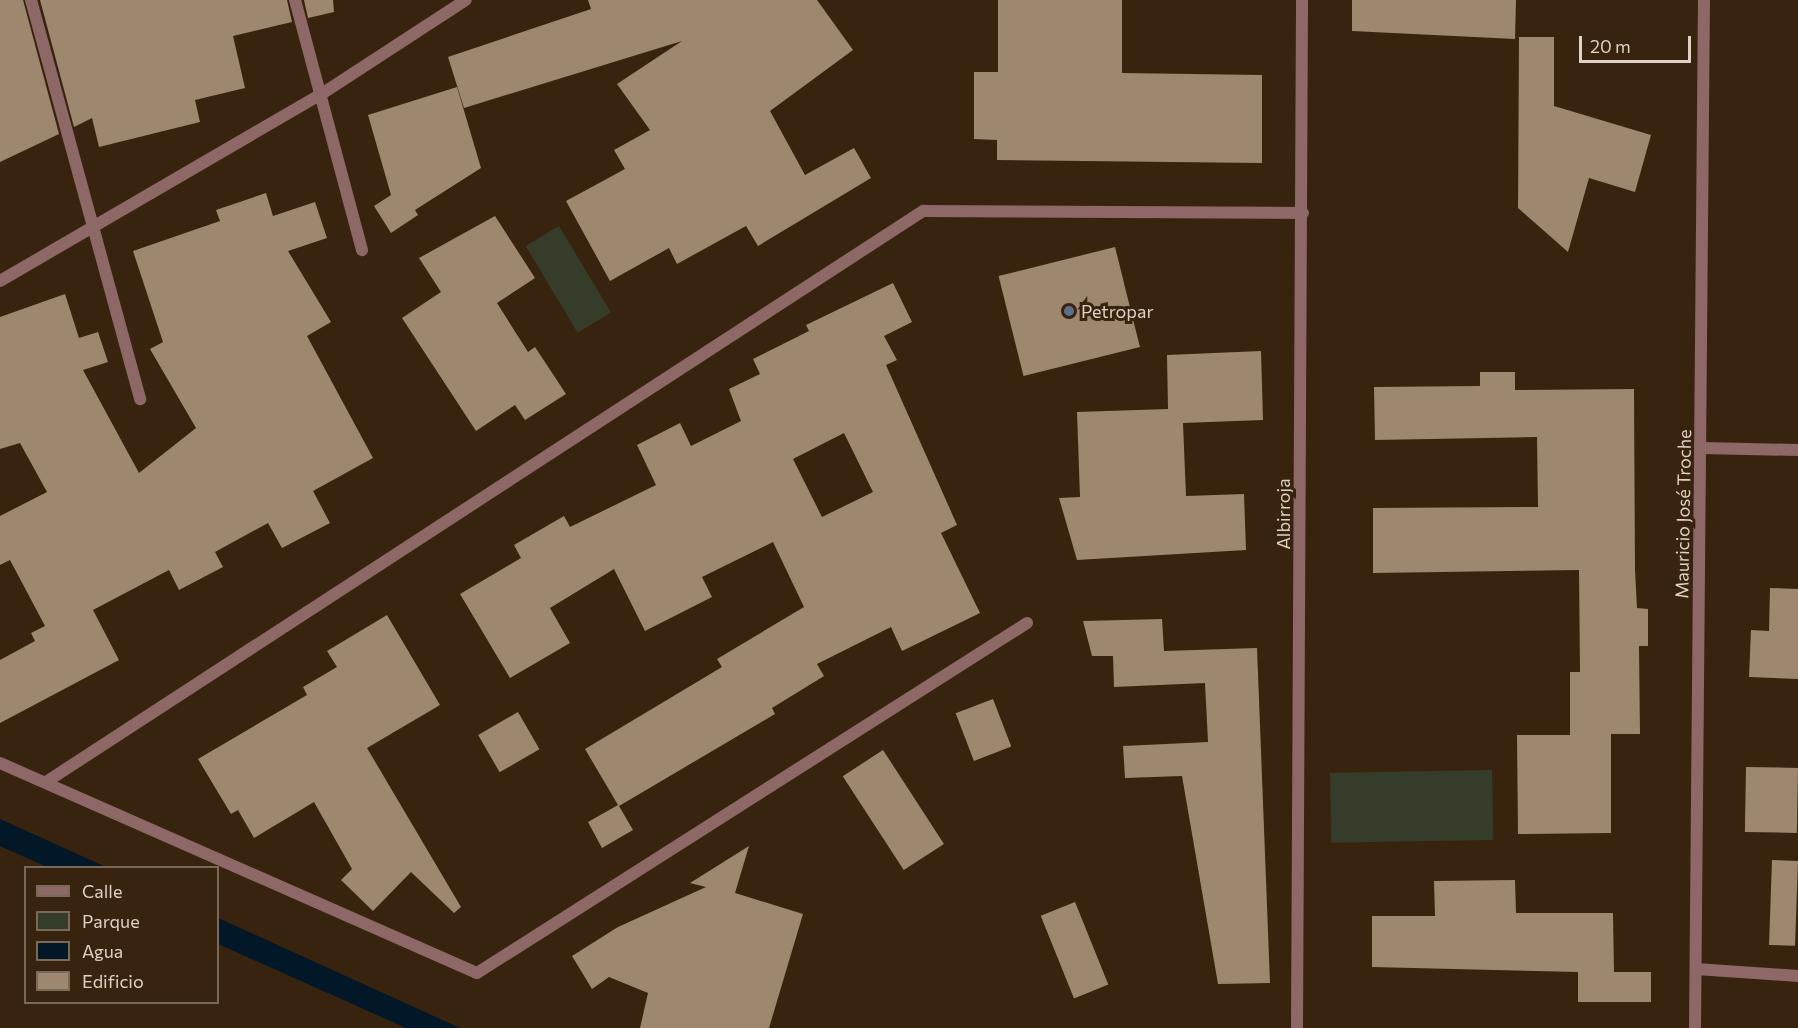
<!DOCTYPE html>
<meta charset="utf-8">
<style>
body{margin:0}
#map{position:relative;width:1798px;height:1028px;overflow:hidden;background:#38230f;font-family:Commissioner,sans-serif}
div>[style]{position:absolute}
.green>*{inset:0;background:#353c29;transform-origin:0 0}
.water>*{inset:0;background:#021728}
.building>*{inset:0;background:#9d876f;transform-origin:0 0}
.lane>*{height:12px;margin:-6px;padding:0 6px;transform-origin:6px;border-radius:6px;background:#8d6867}
.street>*{height:12px;margin:-6px;padding:0 6px;transform-origin:6px;border-radius:6px;background:#8d6867}
.dots>*{width:16px;height:16px;translate:-50% -50%;box-sizing:border-box;border:3px solid #38230f;border-radius:50%}
span{translate:-50% -50%;white-space:nowrap;text-align:center;line-height:1.15;-webkit-text-stroke:6px #38230f;paint-order:stroke}
.poi-label{font-size:18px;color:#dfd1c5}
.left{translate:0 -50%;text-align:left}
.street-label{font-size:18px;color:#dfd1c5}
.legend{position:absolute;left:24px;top:866px;width:195px;height:138px;box-sizing:border-box;background:#38230f;border:2px solid #7b6958;margin:0;padding:8px 10px;list-style:none;font-size:18px;color:#dfd1c5}
.legend li{display:flex;align-items:center;gap:12px;height:30px}
.legend b{width:30px;border:2px solid #7b6958}
.scale{position:absolute;left:1579px;top:36px;width:112px;height:27px;box-sizing:border-box;border:3px solid #dfd1c5;border-top:0;padding-left:8px;font-size:18px;line-height:21px;white-space:nowrap;color:#dfd1c5;-webkit-text-stroke:4px #38230f;paint-order:stroke}
</style>
<div id="map">
<div class="green">
<div style="left:559px;top:226px;width:101px;height:39px;rotate:59deg"></div>
<div style="left:1492px;top:770px;width:70px;height:162px;rotate:89deg"></div>
</div>
<div class="water">
<div style="clip-path:polygon(0 819px,106px 867px,47px 867px,0 846px)"></div>
<div style="clip-path:polygon(218px 918px,460px 1028px,406px 1028px,218px 944px)"></div>
</div>
<div class="building">
<div style="clip-path:polygon(0 0,23px 0,59px 134px,0 162px)"></div>
<div style="clip-path:polygon(40px 0,287px 0,292px 22px,233px 36px,245px 88px,195px 100px,200px 122px,99px 147px,92px 118px,74px 127px)"></div>
<div style="clip-path:polygon(304px 0,333px 0,334px 12px,308px 18px)"></div>
<div style="clip-path:polygon(588px 0,817px 0,853px 50px,770px 111px,805px 175px,854px 148px,871px 178px,758px 246px,746px 226px,677px 264px,669px 248px,610px 281px,566px 201px,625px 169px,614px 150px,650px 130px,617px 84px,682px 41px,464px 108px,448px 57px,591px 9px)"></div>
<div style="clip-path:polygon(998px 0,1122px 0,1122px 73px,1262px 75px,1262px 163px,997px 160px,997px 140px,974px 139px,974px 72px,998px 72px)"></div>
<div style="clip-path:polygon(1352px 0,1516px 0,1515px 39px,1352px 31px)"></div>
<div style="clip-path:polygon(1519px 37px,1554px 37px,1554px 106px,1651px 135px,1635px 192px,1589px 178px,1568px 252px,1518px 208px)"></div>
<div style="clip-path:polygon(457px 87px,481px 168px,415px 210px,418px 215px,391px 233px,374px 206px,391px 195px,368px 115px)"></div>
<div style="clip-path:polygon(266px 193px,273px 216px,315px 202px,327px 238px,288px 251px,331px 322px,307px 336px,373px 458px,313px 491px,330px 523px,282px 548px,268px 523px,215px 552px,223px 567px,179px 590px,169px 570px,93px 610px,119px 660px,0 723px,0 660px,35px 641px,31px 633px,45px 626px,10px 560px,0 565px,0 516px,47px 492px,20px 443px,0 449px,0 317px,65px 294px,79px 338px,98px 332px,108px 362px,83px 370px,139px 473px,196px 428px,150px 349px,163px 342px,133px 251px,220px 221px,216px 210px)"></div>
<div style="clip-path:polygon(495px 216px,535px 278px,497px 303px,528px 352px,535px 347px,566px 394px,525px 420px,515px 405px,476px 431px,402px 318px,441px 292px,419px 258px)"></div>
<div style="left:1115px;top:247px;width:103px;height:120px;rotate:76deg"></div>
<div style="clip-path:polygon(evenodd,893px 283px,912px 322px,884px 336px,897px 360px,886px 365px,957px 525px,941px 533px,980px 613px,902px 651px,891px 627px,817px 664px,824px 676px,772px 708px,775px 714px,619px 806px,633px 830px,602px 848px,588px 822px,618px 805px,585px 749px,722px 667px,717px 659px,804px 607px,773px 542px,702px 577px,712px 597px,645px 631px,614px 569px,550px 608px,570px 643px,510px 678px,460px 594px,521px 558px,514px 545px,564px 516px,570px 527px,656px 485px,637px 445px,680px 423px,691px 446px,741px 421px,729px 389px,760px 374px,753px 359px,809px 331px,806px 325px,893px 283px,844px 433px,873px 492px,822px 517px,793px 459px,844px 433px)"></div>
<div style="clip-path:polygon(1261px 351px,1263px 420px,1183px 423px,1186px 496px,1244px 494px,1246px 550px,1077px 560px,1059px 498px,1080px 497px,1077px 412px,1168px 409px,1167px 355px)"></div>
<div style="clip-path:polygon(1480px 372px,1515px 372px,1515px 390px,1634px 389px,1635px 570px,1637px 608px,1648px 609px,1648px 646px,1639px 646px,1640px 734px,1611px 734px,1611px 833px,1518px 834px,1517px 735px,1570px 735px,1570px 672px,1580px 672px,1579px 570px,1373px 573px,1373px 508px,1538px 507px,1537px 437px,1375px 440px,1374px 387px,1480px 386px)"></div>
<div style="clip-path:polygon(1770px 588px,1798px 589px,1798px 679px,1749px 677px,1751px 630px,1769px 631px)"></div>
<div style="clip-path:polygon(387px 615px,440px 705px,367px 748px,461px 907px,454px 913px,411px 872px,373px 911px,341px 880px,352px 869px,314px 802px,254px 838px,238px 810px,231px 814px,198px 759px,307px 695px,303px 687px,337px 667px,327px 651px)"></div>
<div style="clip-path:polygon(1162px 619px,1164px 651px,1257px 648px,1270px 983px,1218px 984px,1182px 776px,1125px 778px,1123px 746px,1208px 742px,1205px 683px,1114px 687px,1113px 656px,1092px 656px,1083px 621px)"></div>
<div style="left:993px;top:699px;width:51px;height:40px;rotate:69deg"></div>
<div style="left:518px;top:712px;width:43px;height:46px;rotate:60deg"></div>
<div style="left:883px;top:750px;width:112px;height:48px;rotate:57deg"></div>
<div style="left:1746px;top:767px;width:52px;height:65px;rotate:1deg"></div>
<div style="clip-path:polygon(749px 846px,735px 893px,803px 914px,769px 1028px,640px 1028px,648px 993px,609px 977px,592px 989px,572px 956px,618px 927px,706px 887px,690px 883px)"></div>
<div style="left:1772px;top:860px;width:26px;height:85px;rotate:2deg"></div>
<div style="clip-path:polygon(1515px 880px,1516px 913px,1613px 913px,1614px 972px,1651px 972px,1651px 1002px,1578px 1002px,1578px 972px,1372px 967px,1372px 916px,1435px 916px,1434px 881px)"></div>
<div style="left:1075px;top:902px;width:89px;height:37px;rotate:68deg"></div>
</div>
<div class="lane">
<div style="left:0;top:763px;width:521px;rotate:23.76deg"></div>
</div>
<div class="street">
<div style="left:31px;top:0;width:414px;rotate:74.7deg"></div>
<div style="left:295px;top:0;width:259px;rotate:75deg"></div>
<div style="left:0;top:281px;width:370px;rotate:-30.2deg"></div>
<div style="left:320px;top:95px;width:174px;rotate:-33.1deg"></div>
<div style="left:1702px;top:448px;width:96px;rotate:1.2deg"></div>
<div style="left:46px;top:782px;width:1047px;rotate:-33.07deg"></div>
<div style="left:923px;top:211px;width:380px;rotate:0.3deg"></div>
<div style="left:1696px;top:969px;width:102px;rotate:3.9deg"></div>
<div style="left:477px;top:973px;width:652px;rotate:-32.47deg"></div>
<div style="left:1297px;top:1028px;width:1028px;rotate:-89.72deg"></div>
<div style="left:1695px;top:1028px;width:1028px;rotate:-89.5deg"></div>
</div>
<div class="dots">
<div style="left:1069px;top:311px;background:#5c6f8a"></div>
</div>
<div class="poi-label">
<span class="left" style="left:1081px;top:311px">Petropar</span>
</div>
<div class="street-label">
<span style="left:1283px;top:514px;rotate:-90deg">Albirroja</span>
<span style="left:1683px;top:514px;rotate:-89deg">Mauricio José Troche</span>
</div>
<ul class="legend">
<li><b style="height:8px;background:#8d6867"></b>Calle</li>
<li><b style="height:16px;background:#353c29"></b>Parque</li>
<li><b style="height:16px;background:#021728"></b>Agua</li>
<li><b style="height:16px;background:#9d876f"></b>Edificio</li>
</ul>
<div class="scale">20 m</div>
</div>
